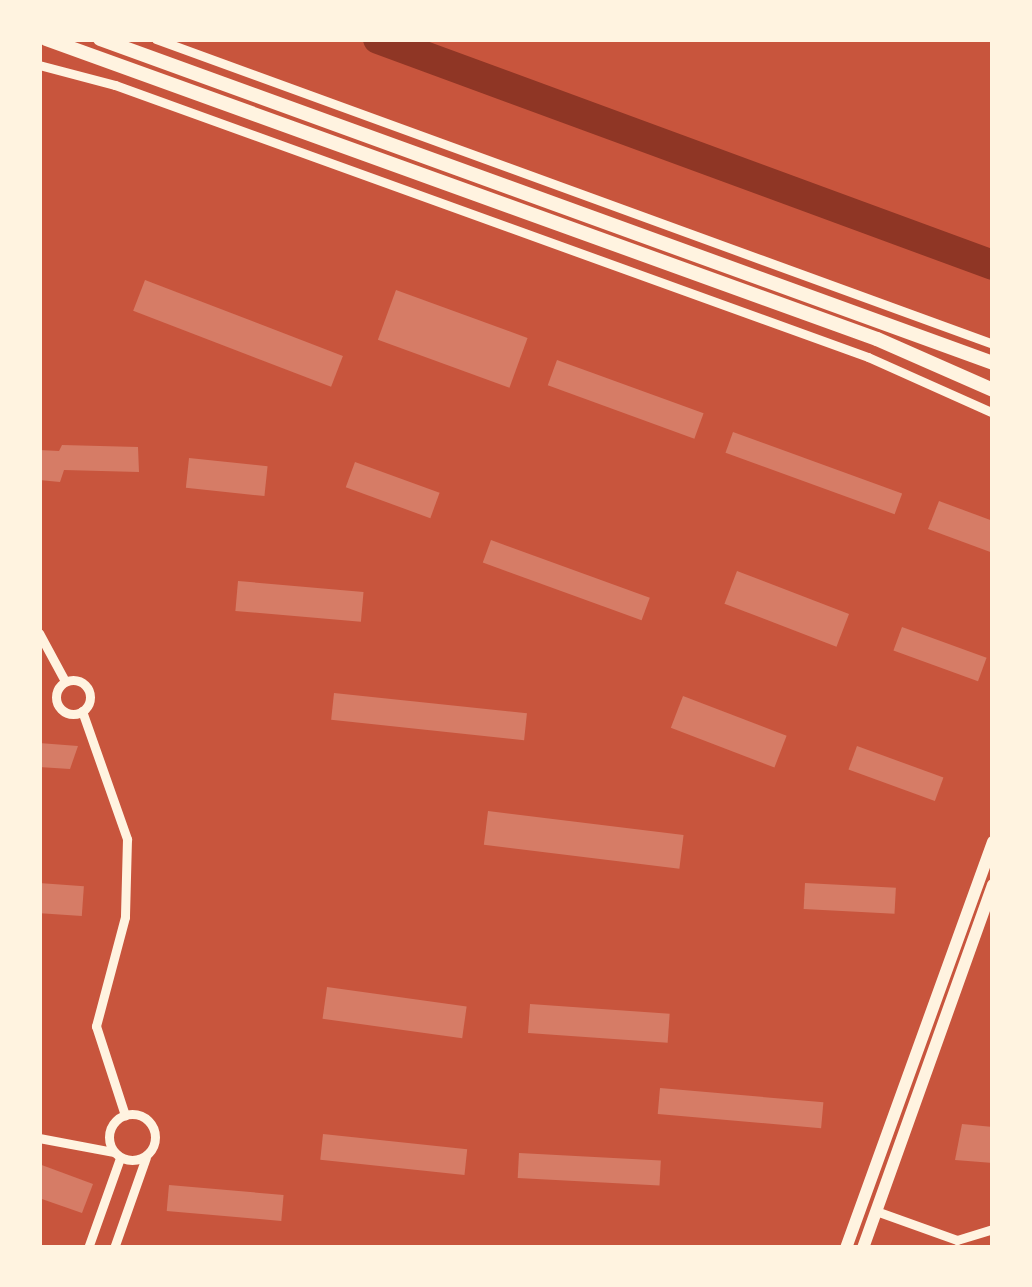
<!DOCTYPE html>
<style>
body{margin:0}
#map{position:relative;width:1032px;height:1287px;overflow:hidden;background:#c8553d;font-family:Lora,serif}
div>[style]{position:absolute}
.river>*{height:30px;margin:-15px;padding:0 15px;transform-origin:15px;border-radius:15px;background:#8f3625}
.building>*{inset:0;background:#d67c66;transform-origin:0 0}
.minor>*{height:9px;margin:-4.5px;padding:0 4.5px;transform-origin:4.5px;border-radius:4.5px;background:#fff3e0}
.minor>.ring{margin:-4.5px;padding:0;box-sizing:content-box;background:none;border:9px solid #fff3e0;border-radius:50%}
.tertiary>*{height:12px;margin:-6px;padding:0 6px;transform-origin:6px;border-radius:6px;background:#fff3e0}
.secondary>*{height:14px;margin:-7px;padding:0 7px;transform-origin:7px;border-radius:7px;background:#fff3e0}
span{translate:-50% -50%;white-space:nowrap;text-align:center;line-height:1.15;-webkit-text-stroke:10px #fff3e0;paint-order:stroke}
.frame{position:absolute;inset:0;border:42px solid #fff3e0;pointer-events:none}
</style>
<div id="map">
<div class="river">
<div style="left:378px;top:39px;width:655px;rotate:20.18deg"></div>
</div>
<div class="building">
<div style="left:145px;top:280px;width:212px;height:33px;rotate:21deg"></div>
<div style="left:396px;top:290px;width:140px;height:53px;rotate:20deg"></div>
<div style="left:557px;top:360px;width:156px;height:27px;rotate:20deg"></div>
<div style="left:733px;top:432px;width:180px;height:22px;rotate:20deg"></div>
<div style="clip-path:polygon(62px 445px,138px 447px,139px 472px,64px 470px,60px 482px,39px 480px,39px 450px,59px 451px)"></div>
<div style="left:189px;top:458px;width:79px;height:30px;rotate:6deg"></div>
<div style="left:355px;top:462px;width:90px;height:27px;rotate:20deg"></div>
<div style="clip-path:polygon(939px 501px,993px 521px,993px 553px,928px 529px)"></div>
<div style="left:491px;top:540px;width:169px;height:24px;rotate:20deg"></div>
<div style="left:737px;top:571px;width:120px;height:35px;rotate:21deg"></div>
<div style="left:238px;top:581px;width:126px;height:30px;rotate:5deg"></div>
<div style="left:902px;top:627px;width:90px;height:25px;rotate:20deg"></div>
<div style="left:334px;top:693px;width:194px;height:27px;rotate:6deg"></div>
<div style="left:683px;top:696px;width:111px;height:34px;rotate:21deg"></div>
<div style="clip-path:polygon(39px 743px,78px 746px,70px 769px,39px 767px)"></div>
<div style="left:857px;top:746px;width:92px;height:25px;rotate:20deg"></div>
<div style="left:488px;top:811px;width:197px;height:34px;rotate:7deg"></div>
<div style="left:39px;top:883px;width:45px;height:30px;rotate:4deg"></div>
<div style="left:805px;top:883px;width:91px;height:26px;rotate:3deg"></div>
<div style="left:327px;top:987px;width:141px;height:32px;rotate:8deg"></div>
<div style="left:530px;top:1004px;width:140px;height:29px;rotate:4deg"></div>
<div style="left:660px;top:1088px;width:164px;height:26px;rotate:5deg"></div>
<div style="clip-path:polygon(962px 1124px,993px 1127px,993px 1163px,955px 1160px)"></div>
<div style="left:323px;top:1134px;width:145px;height:26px;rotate:6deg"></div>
<div style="left:519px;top:1153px;width:142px;height:25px;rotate:3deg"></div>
<div style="clip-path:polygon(39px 1164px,93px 1184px,82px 1213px,39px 1198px)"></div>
<div style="left:169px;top:1185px;width:115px;height:26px;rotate:5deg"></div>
</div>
<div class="minor">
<div style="left:156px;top:39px;width:891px;rotate:20.02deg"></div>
<div style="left:39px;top:65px;width:79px;rotate:14.7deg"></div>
<div style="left:115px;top:85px;width:801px;rotate:19.86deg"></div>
<div style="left:868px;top:357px;width:137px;rotate:24.1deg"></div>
<div style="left:39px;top:633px;width:55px;rotate:61.6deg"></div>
<div class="ring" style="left:56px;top:680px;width:25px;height:25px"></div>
<div style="left:82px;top:711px;width:136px;rotate:70.6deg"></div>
<div style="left:127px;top:839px;width:78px;rotate:91.5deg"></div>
<div style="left:125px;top:917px;width:113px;rotate:104.9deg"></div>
<div style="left:96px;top:1026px;width:94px;rotate:72deg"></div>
<div class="ring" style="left:109px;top:1114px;width:37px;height:37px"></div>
<div style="left:39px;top:1138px;width:75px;rotate:10.7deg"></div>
<div style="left:876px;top:1211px;width:86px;rotate:19.7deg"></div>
<div style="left:957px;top:1240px;width:38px;rotate:-17deg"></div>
<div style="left:88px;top:1248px;width:96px;rotate:-70.4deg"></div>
<div style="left:114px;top:1248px;width:96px;rotate:-70.6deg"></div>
</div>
<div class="tertiary">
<div style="left:846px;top:1248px;width:432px;rotate:-70.1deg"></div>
<div style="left:863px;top:1248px;width:386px;rotate:-70.3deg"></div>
</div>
<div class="secondary">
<div style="left:46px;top:39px;width:883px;rotate:19.85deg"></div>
<div style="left:877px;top:339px;width:127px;rotate:23.7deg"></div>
<div style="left:100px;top:39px;width:950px;rotate:19.94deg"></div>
</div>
<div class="frame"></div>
</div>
